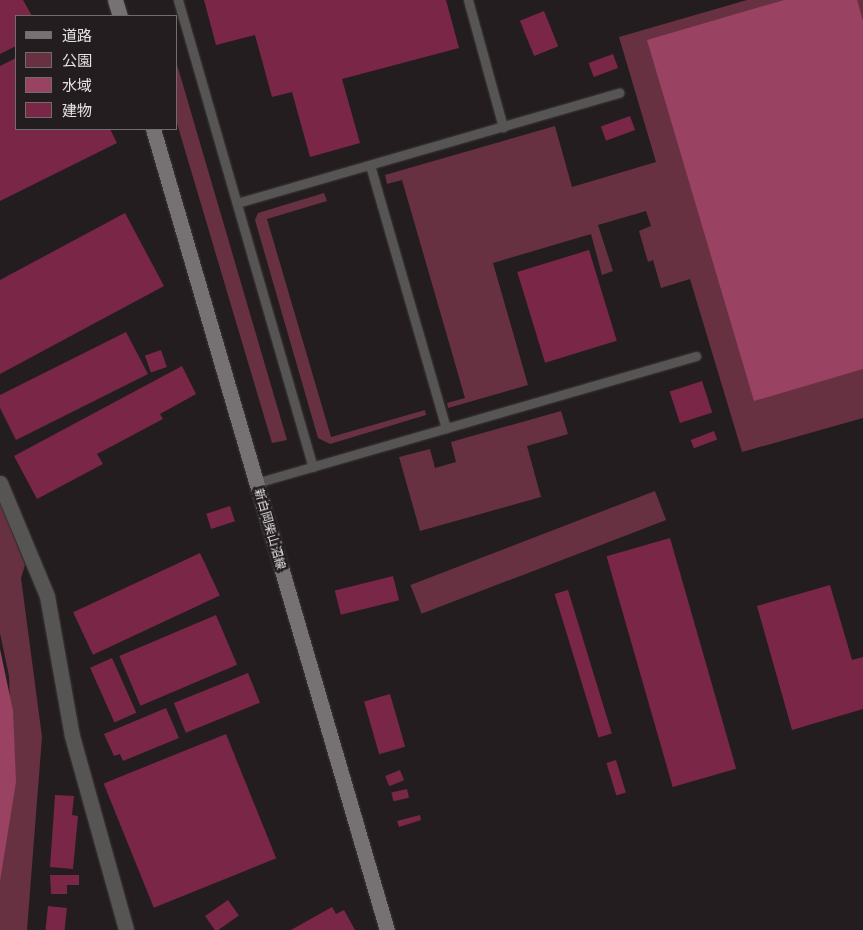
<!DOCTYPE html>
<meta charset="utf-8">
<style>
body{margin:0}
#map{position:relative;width:863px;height:930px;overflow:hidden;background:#231d1f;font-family:Montserrat,"Noto Sans JP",sans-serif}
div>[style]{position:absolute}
.green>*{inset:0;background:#673142;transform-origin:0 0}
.water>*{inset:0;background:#9a4261}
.building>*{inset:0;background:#7a2646;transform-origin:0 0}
.roads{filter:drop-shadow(0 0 1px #3e393a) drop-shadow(0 0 1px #3e393a)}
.lane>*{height:9px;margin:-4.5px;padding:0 4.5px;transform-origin:4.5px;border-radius:4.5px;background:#575454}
.street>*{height:15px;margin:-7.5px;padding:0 7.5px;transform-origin:7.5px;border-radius:7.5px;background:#575454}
.secondary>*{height:15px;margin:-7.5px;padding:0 7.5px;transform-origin:7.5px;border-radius:7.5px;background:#767273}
span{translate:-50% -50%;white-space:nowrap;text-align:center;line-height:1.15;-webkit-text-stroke:5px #231d1f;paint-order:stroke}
.street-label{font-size:12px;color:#e5e2e3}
.legend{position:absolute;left:15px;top:15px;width:162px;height:115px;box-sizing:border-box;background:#231d1f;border:1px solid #716c6d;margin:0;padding:6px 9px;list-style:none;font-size:15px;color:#e5e2e3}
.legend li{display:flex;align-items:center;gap:10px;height:25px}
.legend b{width:25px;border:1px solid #716c6d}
</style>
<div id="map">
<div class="green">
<div style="clip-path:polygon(747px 0,863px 0,863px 418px,742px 452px,690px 279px,661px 288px,653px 260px,648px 262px,639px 231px,651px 226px,646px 211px,598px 225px,613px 271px,602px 275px,591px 234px,493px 263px,528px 385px,448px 408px,447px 403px,465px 398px,402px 180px,387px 184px,385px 175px,555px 126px,572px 187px,656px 162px,619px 37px)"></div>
<div style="clip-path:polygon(176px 61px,287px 440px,272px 443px,176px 120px)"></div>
<div style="clip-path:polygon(324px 193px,327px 201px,267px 219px,331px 437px,425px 410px,426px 415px,330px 444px,318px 438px,255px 220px,258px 213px)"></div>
<div style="clip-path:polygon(561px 411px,568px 434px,527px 446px,541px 497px,420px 531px,399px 457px,430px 449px,435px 468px,456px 462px,451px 442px)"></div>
<div style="left:655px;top:491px;width:31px;height:262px;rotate:69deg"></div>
<div style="clip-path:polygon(0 503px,25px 565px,21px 578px,42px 737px,27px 930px,0 930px,0 873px,13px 779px,9px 676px,0 633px)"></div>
</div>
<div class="water">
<div style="clip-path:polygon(784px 0,857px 0,863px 21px,863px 369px,754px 401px,647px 40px)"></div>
<div style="clip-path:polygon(0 649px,13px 711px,16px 782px,0 881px)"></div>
</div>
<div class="building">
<div style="clip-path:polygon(0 0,23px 0,32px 16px,16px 16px,16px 46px,0 54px)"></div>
<div style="clip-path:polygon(204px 0,446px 0,459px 48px,342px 79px,360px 143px,310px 157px,292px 92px,272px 97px,255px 35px,216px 45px)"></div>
<div style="left:544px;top:11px;width:38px;height:26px;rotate:68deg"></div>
<div style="left:613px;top:54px;width:15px;height:26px;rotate:70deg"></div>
<div style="clip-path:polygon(16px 58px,16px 129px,110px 129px,117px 143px,0 201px,0 66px)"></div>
<div style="left:630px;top:116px;width:15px;height:31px;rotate:70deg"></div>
<div style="clip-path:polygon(125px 213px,164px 286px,0 374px,0 280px)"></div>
<div style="left:589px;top:250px;width:95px;height:75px;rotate:73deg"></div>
<div style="clip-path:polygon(126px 332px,148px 374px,16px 440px,0 408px,0 395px)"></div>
<div style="left:161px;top:350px;width:18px;height:17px;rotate:71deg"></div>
<div style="clip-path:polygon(182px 366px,196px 394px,160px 414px,163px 419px,97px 454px,103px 464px,37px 499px,14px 456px)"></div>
<div style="left:702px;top:381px;width:33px;height:34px;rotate:72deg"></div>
<div style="left:714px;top:431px;width:9px;height:25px;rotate:69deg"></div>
<div style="left:230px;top:506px;width:16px;height:25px;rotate:72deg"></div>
<div style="left:670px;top:538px;width:240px;height:66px;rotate:74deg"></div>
<div style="left:200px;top:553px;width:47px;height:140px;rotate:65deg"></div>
<div style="left:393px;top:576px;width:25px;height:60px;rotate:76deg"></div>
<div style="clip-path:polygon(830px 585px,852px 660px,863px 657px,863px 709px,792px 730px,757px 606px)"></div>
<div style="left:568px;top:590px;width:150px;height:14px;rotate:73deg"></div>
<div style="left:216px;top:615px;width:54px;height:105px;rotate:67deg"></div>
<div style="left:112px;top:658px;width:60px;height:24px;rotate:66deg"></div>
<div style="left:248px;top:673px;width:32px;height:80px;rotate:68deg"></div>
<div style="left:390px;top:694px;width:55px;height:27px;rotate:74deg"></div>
<div style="clip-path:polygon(166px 708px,179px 738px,123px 761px,120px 754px,114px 756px,104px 734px)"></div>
<div style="left:226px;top:734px;width:134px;height:132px;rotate:68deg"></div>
<div style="left:616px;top:760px;width:34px;height:10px;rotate:73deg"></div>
<div style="left:400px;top:770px;width:11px;height:16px;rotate:68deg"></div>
<div style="left:407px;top:789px;width:9px;height:16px;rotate:77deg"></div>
<div style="clip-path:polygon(55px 795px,74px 796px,72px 815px,78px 816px,73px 869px,50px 867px)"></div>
<div style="clip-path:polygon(420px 815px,421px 820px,399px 827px,397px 821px)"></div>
<div style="clip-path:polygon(50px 875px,79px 875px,79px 885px,67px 885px,67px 894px,51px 894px)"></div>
<div style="left:228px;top:900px;width:19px;height:28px;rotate:55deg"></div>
<div style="left:48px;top:906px;width:19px;height:24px;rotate:6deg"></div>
<div style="clip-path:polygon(332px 907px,336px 914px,344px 910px,355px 930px,291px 930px)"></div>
</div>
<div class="roads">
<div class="lane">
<div style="left:178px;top:0;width:486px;rotate:73.9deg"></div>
<div style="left:468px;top:0;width:132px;rotate:74.6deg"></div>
<div style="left:370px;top:165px;width:274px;rotate:73.9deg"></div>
<div style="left:237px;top:203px;width:398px;rotate:-16.1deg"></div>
<div style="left:256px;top:483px;width:458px;rotate:-16.1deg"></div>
</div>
<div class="street">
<div style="left:0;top:483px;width:122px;rotate:67.4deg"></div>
<div style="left:47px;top:596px;width:142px;rotate:79.9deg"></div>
<div style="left:72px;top:736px;width:201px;rotate:74.4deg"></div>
</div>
<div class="secondary">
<div style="left:115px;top:0;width:17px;rotate:73deg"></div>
<div style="left:153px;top:129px;width:834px;rotate:73.72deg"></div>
</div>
</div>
<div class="street-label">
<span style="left:270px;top:529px;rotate:74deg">新白岡柴山沼線</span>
</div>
<ul class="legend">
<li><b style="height:6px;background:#767273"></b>道路</li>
<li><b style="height:14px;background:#673142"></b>公園</li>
<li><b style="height:14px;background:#9a4261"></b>水域</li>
<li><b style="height:14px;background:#7a2646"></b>建物</li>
</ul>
</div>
